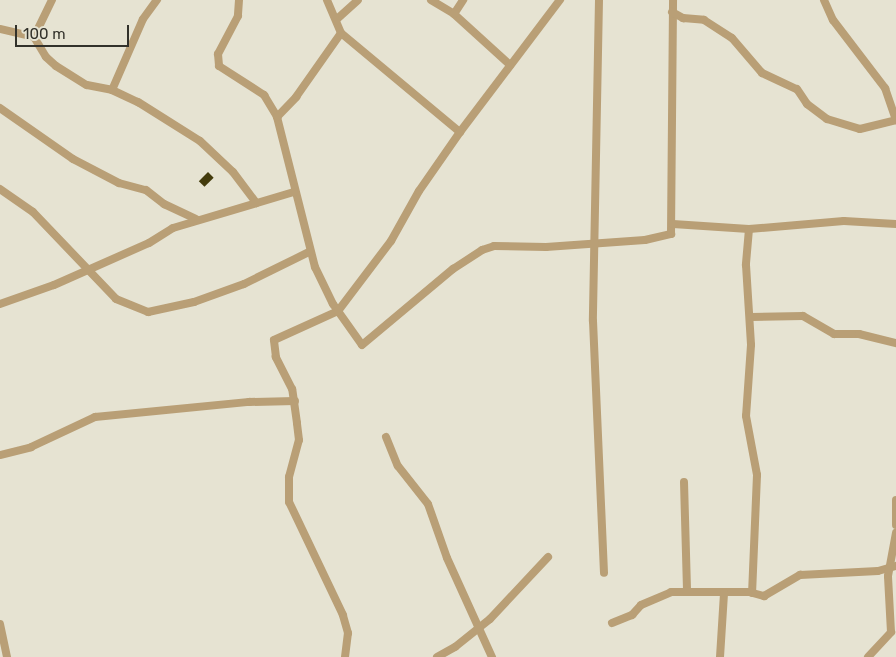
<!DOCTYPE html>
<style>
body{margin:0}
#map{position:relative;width:896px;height:657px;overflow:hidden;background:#e6e3d2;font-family:Rubik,sans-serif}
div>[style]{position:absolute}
.building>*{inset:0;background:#433b0c;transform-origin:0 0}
.minor>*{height:8px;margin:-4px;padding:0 4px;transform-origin:4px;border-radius:4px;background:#b99f76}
span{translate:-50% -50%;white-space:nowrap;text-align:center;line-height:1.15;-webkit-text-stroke:5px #e6e3d2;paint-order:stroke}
.scale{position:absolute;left:15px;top:25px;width:114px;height:22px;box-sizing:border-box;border:2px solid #32312a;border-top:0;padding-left:6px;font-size:15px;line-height:18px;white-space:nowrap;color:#32312a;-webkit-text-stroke:4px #e6e3d2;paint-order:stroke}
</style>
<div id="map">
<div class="building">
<div style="left:208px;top:172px;width:8px;height:13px;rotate:45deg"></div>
</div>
<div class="minor">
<div style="left:239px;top:0;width:16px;rotate:94deg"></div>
<div style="left:238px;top:16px;width:43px;rotate:117.8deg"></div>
<div style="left:218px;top:54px;width:12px;rotate:85deg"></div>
<div style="left:219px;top:66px;width:54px;rotate:32.8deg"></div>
<div style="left:264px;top:95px;width:26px;rotate:59deg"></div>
<div style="left:277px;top:117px;width:155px;rotate:75.8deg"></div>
<div style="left:315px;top:267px;width:41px;rotate:64.1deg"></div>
<div style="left:333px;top:304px;width:50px;rotate:54.7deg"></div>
<div style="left:362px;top:345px;width:119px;rotate:-39.9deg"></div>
<div style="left:453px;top:269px;width:35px;rotate:-33deg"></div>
<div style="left:482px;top:250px;width:13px;rotate:-18deg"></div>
<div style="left:494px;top:246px;width:52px;rotate:1.1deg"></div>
<div style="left:546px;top:247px;width:99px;rotate:-4deg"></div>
<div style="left:645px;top:240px;width:27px;rotate:-13deg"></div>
<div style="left:671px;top:234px;width:234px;rotate:-89.5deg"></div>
<div style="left:431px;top:0;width:27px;rotate:31deg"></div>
<div style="left:454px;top:14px;width:76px;rotate:42.3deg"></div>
<div style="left:599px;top:0;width:321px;rotate:91.1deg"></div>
<div style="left:593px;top:321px;width:252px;rotate:87.5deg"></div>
<div style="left:824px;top:0;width:22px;rotate:66deg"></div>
<div style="left:833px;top:20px;width:86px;rotate:52.6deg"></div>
<div style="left:885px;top:88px;width:34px;rotate:71deg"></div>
<div style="left:672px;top:12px;width:13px;rotate:29deg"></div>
<div style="left:683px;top:18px;width:21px;rotate:5deg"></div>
<div style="left:704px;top:20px;width:33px;rotate:33deg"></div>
<div style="left:732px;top:38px;width:46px;rotate:49.4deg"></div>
<div style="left:762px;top:73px;width:38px;rotate:25deg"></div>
<div style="left:797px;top:89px;width:18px;rotate:56deg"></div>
<div style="left:807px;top:104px;width:25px;rotate:37deg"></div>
<div style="left:827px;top:119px;width:34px;rotate:17deg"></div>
<div style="left:860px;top:129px;width:37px;rotate:-14deg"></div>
<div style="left:454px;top:14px;width:17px;rotate:-57deg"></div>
<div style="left:337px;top:19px;width:28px;rotate:-42deg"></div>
<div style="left:0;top:29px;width:35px;rotate:13deg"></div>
<div style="left:34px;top:37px;width:23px;rotate:59deg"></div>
<div style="left:46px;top:57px;width:13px;rotate:42deg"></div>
<div style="left:56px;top:66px;width:36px;rotate:32deg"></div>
<div style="left:87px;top:85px;width:25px;rotate:11deg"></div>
<div style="left:112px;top:90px;width:29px;rotate:25deg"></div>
<div style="left:138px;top:102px;width:73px;rotate:32.2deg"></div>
<div style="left:200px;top:141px;width:45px;rotate:43.2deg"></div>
<div style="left:233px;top:172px;width:39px;rotate:53deg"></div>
<div style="left:341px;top:33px;width:155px;rotate:39.8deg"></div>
<div style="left:34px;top:37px;width:41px;rotate:-64.1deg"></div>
<div style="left:112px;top:90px;width:77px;rotate:-66.4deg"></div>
<div style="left:143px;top:19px;width:24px;rotate:-54deg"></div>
<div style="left:0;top:108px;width:89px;rotate:34.9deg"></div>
<div style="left:73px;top:159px;width:52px;rotate:27.6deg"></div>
<div style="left:119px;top:183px;width:28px;rotate:15deg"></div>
<div style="left:146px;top:190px;width:23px;rotate:38deg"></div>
<div style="left:164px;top:204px;width:35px;rotate:25deg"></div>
<div style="left:277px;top:117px;width:28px;rotate:-46deg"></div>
<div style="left:296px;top:97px;width:78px;rotate:-54.9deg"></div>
<div style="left:341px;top:33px;width:36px;rotate:-113deg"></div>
<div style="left:0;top:189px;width:40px;rotate:34.9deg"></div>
<div style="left:33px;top:212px;width:120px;rotate:46.3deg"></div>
<div style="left:116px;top:299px;width:35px;rotate:22deg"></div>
<div style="left:148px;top:312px;width:47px;rotate:-12.3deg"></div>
<div style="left:194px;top:302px;width:53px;rotate:-19.8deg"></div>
<div style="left:244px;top:284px;width:72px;rotate:-26.2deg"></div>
<div style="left:673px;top:224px;width:76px;rotate:3.8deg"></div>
<div style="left:749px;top:229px;width:95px;rotate:-4.8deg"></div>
<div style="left:844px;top:221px;width:52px;rotate:3.3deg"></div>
<div style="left:749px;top:229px;width:36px;rotate:95deg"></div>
<div style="left:746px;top:265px;width:80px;rotate:86.4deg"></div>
<div style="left:751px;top:345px;width:71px;rotate:94deg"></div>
<div style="left:746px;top:416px;width:60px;rotate:79.4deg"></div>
<div style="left:757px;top:475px;width:118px;rotate:92.4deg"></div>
<div style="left:0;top:304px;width:57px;rotate:-19.4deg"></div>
<div style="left:54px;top:285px;width:104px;rotate:-23.9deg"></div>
<div style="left:149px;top:243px;width:28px;rotate:-32deg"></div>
<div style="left:173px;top:228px;width:126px;rotate:-16.6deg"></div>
<div style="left:751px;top:317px;width:52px;rotate:-1.1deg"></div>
<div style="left:803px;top:316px;width:36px;rotate:30deg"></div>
<div style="left:834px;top:334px;width:25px"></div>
<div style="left:859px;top:334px;width:38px;rotate:14deg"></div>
<div style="left:386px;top:437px;width:31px;rotate:68deg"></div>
<div style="left:398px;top:466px;width:48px;rotate:51.7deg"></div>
<div style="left:428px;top:504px;width:57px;rotate:70.6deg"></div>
<div style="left:447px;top:558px;width:109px;rotate:65.6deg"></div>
<div style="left:0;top:455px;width:32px;rotate:-14deg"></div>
<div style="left:31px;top:447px;width:71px;rotate:-25.1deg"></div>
<div style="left:95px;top:417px;width:155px;rotate:-5.6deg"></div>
<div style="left:249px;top:402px;width:46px;rotate:-1.2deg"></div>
<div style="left:684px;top:482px;width:108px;rotate:88.4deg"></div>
<div style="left:896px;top:500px;width:25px;rotate:90deg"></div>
<div style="left:612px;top:623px;width:22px;rotate:-22deg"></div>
<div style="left:632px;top:615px;width:13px;rotate:-48deg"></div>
<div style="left:641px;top:605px;width:33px;rotate:-23deg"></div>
<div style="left:671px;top:592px;width:78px"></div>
<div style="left:749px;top:592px;width:16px;rotate:15deg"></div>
<div style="left:764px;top:596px;width:42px;rotate:-30.3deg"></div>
<div style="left:800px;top:575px;width:78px;rotate:-2.9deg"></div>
<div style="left:878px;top:571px;width:19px;rotate:-16deg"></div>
<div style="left:0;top:624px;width:34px;rotate:78deg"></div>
<div style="left:345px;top:657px;width:24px;rotate:-83deg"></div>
<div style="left:348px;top:633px;width:19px;rotate:-106deg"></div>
<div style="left:343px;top:615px;width:125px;rotate:-115.5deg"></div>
<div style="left:289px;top:502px;width:25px;rotate:-90deg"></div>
<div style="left:289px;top:477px;width:38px;rotate:-75deg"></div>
<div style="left:299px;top:440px;width:17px;rotate:-97deg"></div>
<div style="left:297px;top:423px;width:34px;rotate:-98deg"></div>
<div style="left:292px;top:389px;width:36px;rotate:-117deg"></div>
<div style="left:276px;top:357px;width:17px;rotate:-97deg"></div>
<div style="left:274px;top:340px;width:70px;rotate:-24.4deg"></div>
<div style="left:338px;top:311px;width:88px;rotate:-52.9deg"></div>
<div style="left:391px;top:241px;width:57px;rotate:-60.8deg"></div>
<div style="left:419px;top:191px;width:72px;rotate:-55.2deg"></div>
<div style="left:460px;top:132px;width:166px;rotate:-52.9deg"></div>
<div style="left:437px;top:657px;width:21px;rotate:-29deg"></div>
<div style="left:455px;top:647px;width:45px;rotate:-38.7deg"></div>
<div style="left:490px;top:619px;width:85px;rotate:-46.9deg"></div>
<div style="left:720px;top:657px;width:64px;rotate:-86.4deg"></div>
<div style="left:868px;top:657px;width:34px;rotate:-47deg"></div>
<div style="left:891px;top:632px;width:56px;rotate:-93.1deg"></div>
<div style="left:888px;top:576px;width:44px;rotate:-79.5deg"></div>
</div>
<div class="scale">100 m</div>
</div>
